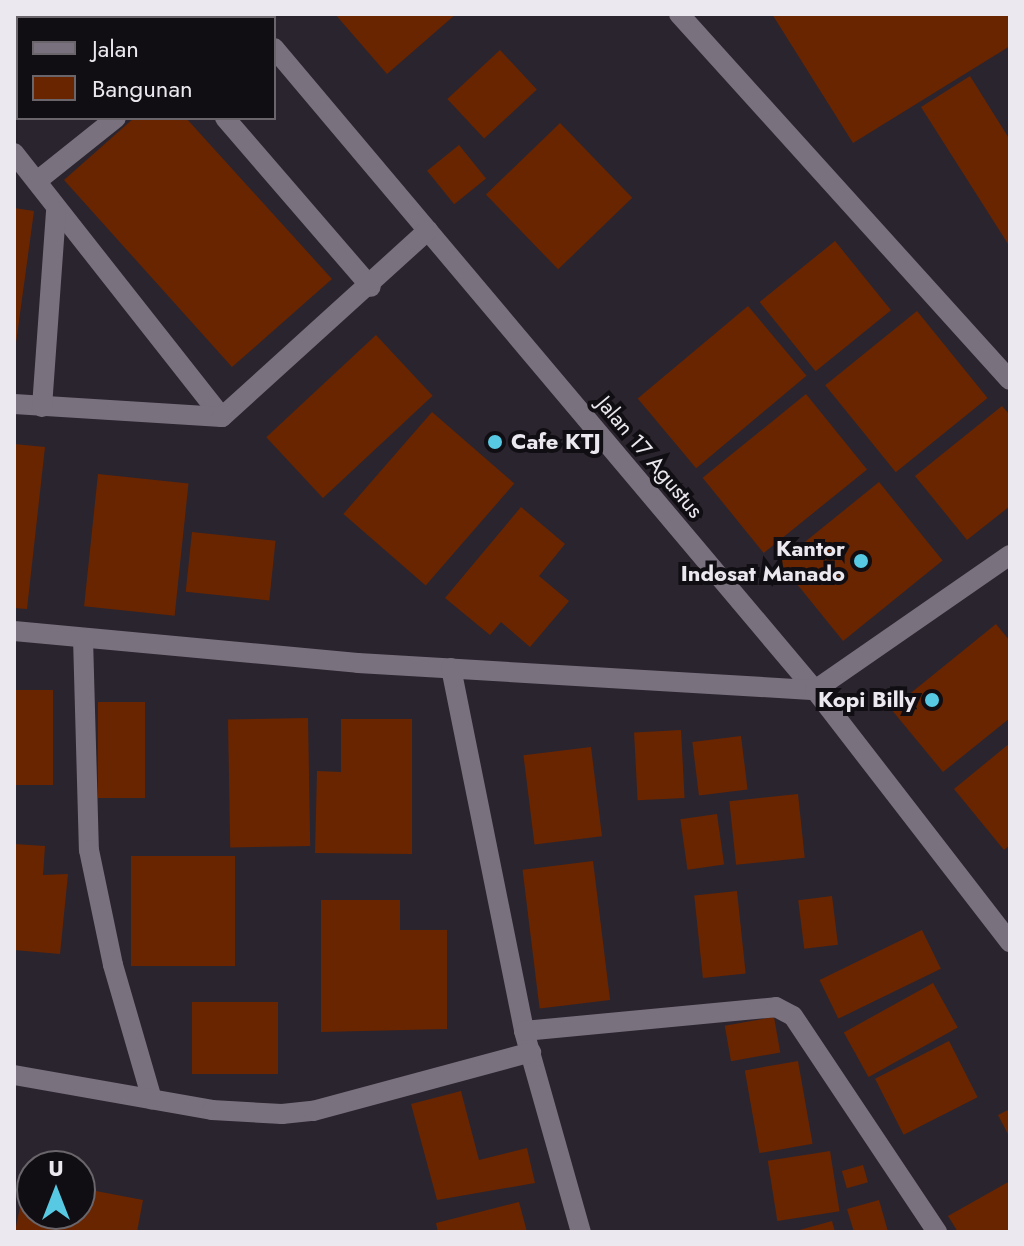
<!DOCTYPE html>
<style>
body{margin:0}
#map{position:relative;width:1024px;height:1246px;overflow:hidden;background:#2a242e;font-family:Jost,sans-serif}
div>[style]{position:absolute}
.building>*{inset:0;background:#692500;transform-origin:0 0}
.minor>*{height:20px;margin:-10px;padding:0 10px;transform-origin:10px;border-radius:10px;background:#79717e}
.dots>*{width:22px;height:22px;translate:-50% -50%;box-sizing:border-box;border:4px solid #110e13;border-radius:50%}
span{translate:-50% -50%;white-space:nowrap;text-align:center;line-height:1.15;-webkit-text-stroke:8px #110e13;paint-order:stroke}
.poi-label{font-size:22px;color:#ece8ef;font-weight:700}
.left{translate:0 -50%;text-align:left}
.right{translate:-100% -50%;text-align:right}
.street-label{font-size:22px;color:#ece8ef}
.frame{position:absolute;inset:0;border:16px solid #ece8ef;pointer-events:none}
.legend{position:absolute;left:16px;top:16px;width:260px;height:104px;box-sizing:border-box;background:#110e13;border:2px solid #69656b;margin:0;padding:10px 14px;list-style:none;font-size:24px;color:#ece8ef}
.legend li{display:flex;align-items:center;gap:16px;height:40px}
.legend b{width:40px;border:2px solid #69656b}
.north{position:absolute;left:16px;top:1150px;width:80px;height:80px;box-sizing:border-box;background:#110e13;border:2px solid #69656b;border-radius:50%;rotate:0deg;font-size:22px;font-weight:700;line-height:32px;text-align:center;color:#ece8ef}
.north::after{content:'';display:block;margin:auto;width:28px;height:36px;background:#57c9e2;clip-path:polygon(50% 0,100% 100%,50% 72%,0 100%)}
</style>
<div id="map">
<div class="building">
<div style="clip-path:polygon(14px 14px,95px 14px,99px 18px,18px 18px,18px 49px)"></div>
<div style="clip-path:polygon(335px 14px,456px 14px,387px 74px)"></div>
<div style="clip-path:polygon(772px 14px,1010px 14px,1010px 46px,853px 143px)"></div>
<div style="left:500px;top:50px;width:54px;height:72px;rotate:47deg"></div>
<div style="clip-path:polygon(970px 76px,1010px 140px,1010px 247px,921px 107px)"></div>
<div style="clip-path:polygon(134px 118px,186px 118px,332px 279px,232px 367px,64px 180px)"></div>
<div style="left:560px;top:123px;width:104px;height:103px;rotate:46deg"></div>
<div style="left:459px;top:145px;width:43px;height:41px;rotate:51deg"></div>
<div style="clip-path:polygon(14px 208px,34px 211px,16px 343px,14px 343px)"></div>
<div style="left:835px;top:241px;width:89px;height:97px;rotate:51deg"></div>
<div style="left:748px;top:306px;width:91px;height:144px;rotate:50deg"></div>
<div style="left:917px;top:311px;width:112px;height:118px;rotate:51deg"></div>
<div style="left:376px;top:335px;width:83px;height:150px;rotate:47deg"></div>
<div style="left:806px;top:394px;width:97px;height:133px;rotate:51deg"></div>
<div style="clip-path:polygon(1002px 406px,1010px 415px,1010px 506px,967px 540px,915px 476px)"></div>
<div style="left:432px;top:412px;width:109px;height:135px;rotate:41deg"></div>
<div style="clip-path:polygon(14px 444px,45px 447px,27px 609px,14px 608px)"></div>
<div style="left:98px;top:474px;width:91px;height:133px;rotate:6deg"></div>
<div style="left:879px;top:482px;width:101px;height:128px;rotate:51deg"></div>
<div style="clip-path:polygon(521px 507px,565px 544px,539px 576px,569px 601px,530px 647px,501px 622px,490px 635px,445px 598px)"></div>
<div style="left:192px;top:532px;width:84px;height:60px;rotate:6deg"></div>
<div style="clip-path:polygon(996px 624px,1010px 641px,1010px 718px,943px 772px,891px 709px)"></div>
<div style="left:14px;top:690px;width:39px;height:95px"></div>
<div style="left:98px;top:702px;width:47px;height:96px"></div>
<div style="left:308px;top:718px;width:128px;height:80px;rotate:89deg"></div>
<div style="clip-path:polygon(341px 719px,412px 719px,412px 854px,315px 853px,317px 771px,341px 772px)"></div>
<div style="left:681px;top:730px;width:68px;height:47px;rotate:87deg"></div>
<div style="left:741px;top:736px;width:54px;height:49px;rotate:83deg"></div>
<div style="clip-path:polygon(1010px 743px,1010px 845px,1004px 850px,954px 789px)"></div>
<div style="left:591px;top:747px;width:90px;height:68px;rotate:83deg"></div>
<div style="left:798px;top:794px;width:64px;height:69px;rotate:84deg"></div>
<div style="left:717px;top:814px;width:51px;height:37px;rotate:82deg"></div>
<div style="clip-path:polygon(14px 844px,45px 846px,43px 875px,68px 874px,60px 954px,14px 950px)"></div>
<div style="left:131px;top:856px;width:104px;height:110px"></div>
<div style="left:593px;top:861px;width:140px;height:71px;rotate:83deg"></div>
<div style="left:737px;top:891px;width:83px;height:43px;rotate:84deg"></div>
<div style="left:832px;top:896px;width:49px;height:34px;rotate:83deg"></div>
<div style="clip-path:polygon(321px 900px,400px 900px,400px 930px,447px 930px,447px 1029px,321px 1032px)"></div>
<div style="left:922px;top:930px;width:43px;height:114px;rotate:64deg"></div>
<div style="left:933px;top:983px;width:51px;height:102px;rotate:61deg"></div>
<div style="left:192px;top:1002px;width:86px;height:72px"></div>
<div style="left:774px;top:1017px;width:36px;height:50px;rotate:80deg"></div>
<div style="left:949px;top:1041px;width:63px;height:83px;rotate:63deg"></div>
<div style="left:798px;top:1061px;width:84px;height:54px;rotate:80deg"></div>
<div style="clip-path:polygon(461px 1091px,479px 1160px,527px 1148px,535px 1183px,437px 1200px,411px 1104px)"></div>
<div style="clip-path:polygon(1010px 1109px,1010px 1138px,998px 1115px)"></div>
<div style="left:830px;top:1151px;width:61px;height:63px;rotate:81deg"></div>
<div style="left:863px;top:1165px;width:18px;height:22px;rotate:74deg"></div>
<div style="clip-path:polygon(26px 1177px,32px 1178px,32px 1214px,80px 1214px,80px 1188px,143px 1200px,137px 1232px,15px 1232px)"></div>
<div style="clip-path:polygon(1010px 1181px,1010px 1232px,958px 1232px,948px 1216px)"></div>
<div style="clip-path:polygon(879px 1200px,888px 1232px,854px 1232px,847px 1209px)"></div>
<div style="clip-path:polygon(519px 1202px,527px 1232px,438px 1232px,436px 1223px)"></div>
<div style="clip-path:polygon(832px 1221px,835px 1232px,796px 1232px,796px 1231px)"></div>
</div>
<div class="minor">
<div style="left:135px;top:14px;width:5px;rotate:53deg"></div>
<div style="left:246px;top:14px;width:5px;rotate:53deg"></div>
<div style="left:679px;top:14px;width:493px;rotate:47.9deg"></div>
<div style="left:274px;top:48px;width:840px;rotate:49.88deg"></div>
<div style="left:815px;top:690px;width:319px;rotate:52.3deg"></div>
<div style="left:225px;top:118px;width:223px;rotate:49.2deg"></div>
<div style="left:14px;top:153px;width:336px;rotate:51.8deg"></div>
<div style="left:37px;top:181px;width:101px;rotate:-38.6deg"></div>
<div style="left:14px;top:404px;width:208px;rotate:3.6deg"></div>
<div style="left:222px;top:417px;width:278px;rotate:-42.2deg"></div>
<div style="left:42px;top:407px;width:196px;rotate:-85.9deg"></div>
<div style="left:14px;top:631px;width:345px;rotate:5.3deg"></div>
<div style="left:358px;top:663px;width:458px;rotate:3.4deg"></div>
<div style="left:815px;top:690px;width:237px;rotate:-34.7deg"></div>
<div style="left:83px;top:638px;width:212px;rotate:88.4deg"></div>
<div style="left:89px;top:850px;width:117px;rotate:78.2deg"></div>
<div style="left:113px;top:965px;width:140px;rotate:73.8deg"></div>
<div style="left:451px;top:668px;width:370px;rotate:78.6deg"></div>
<div style="left:524px;top:1031px;width:209px;rotate:74.2deg"></div>
<div style="left:524px;top:1031px;width:253px;rotate:-5.4deg"></div>
<div style="left:776px;top:1007px;width:19px;rotate:28deg"></div>
<div style="left:793px;top:1016px;width:260px;rotate:56.3deg"></div>
<div style="left:14px;top:1075px;width:201px;rotate:10deg"></div>
<div style="left:212px;top:1110px;width:70px;rotate:3.3deg"></div>
<div style="left:282px;top:1114px;width:31px;rotate:-6deg"></div>
<div style="left:313px;top:1111px;width:226px;rotate:-15.1deg"></div>
</div>
<div class="dots">
<div style="left:495px;top:442px;background:#57c9e2"></div>
<div style="left:861px;top:561px;background:#57c9e2"></div>
<div style="left:932px;top:700px;background:#57c9e2"></div>
</div>
<div class="poi-label">
<span class="left" style="left:511px;top:442px">Cafe KTJ</span>
<span class="right" style="left:845px;top:561px">Kantor<br>Indosat Manado</span>
<span class="right" style="left:916px;top:700px">Kopi Billy</span>
</div>
<div class="street-label">
<span style="left:650px;top:457px;rotate:50deg">Jalan 17 Agustus</span>
</div>
<div class="frame"></div>
<ul class="legend">
<li><b style="height:10px;background:#79717e"></b>Jalan</li>
<li><b style="height:22px;background:#692500"></b>Bangunan</li>
</ul>
<div class="north">U</div>
</div>
